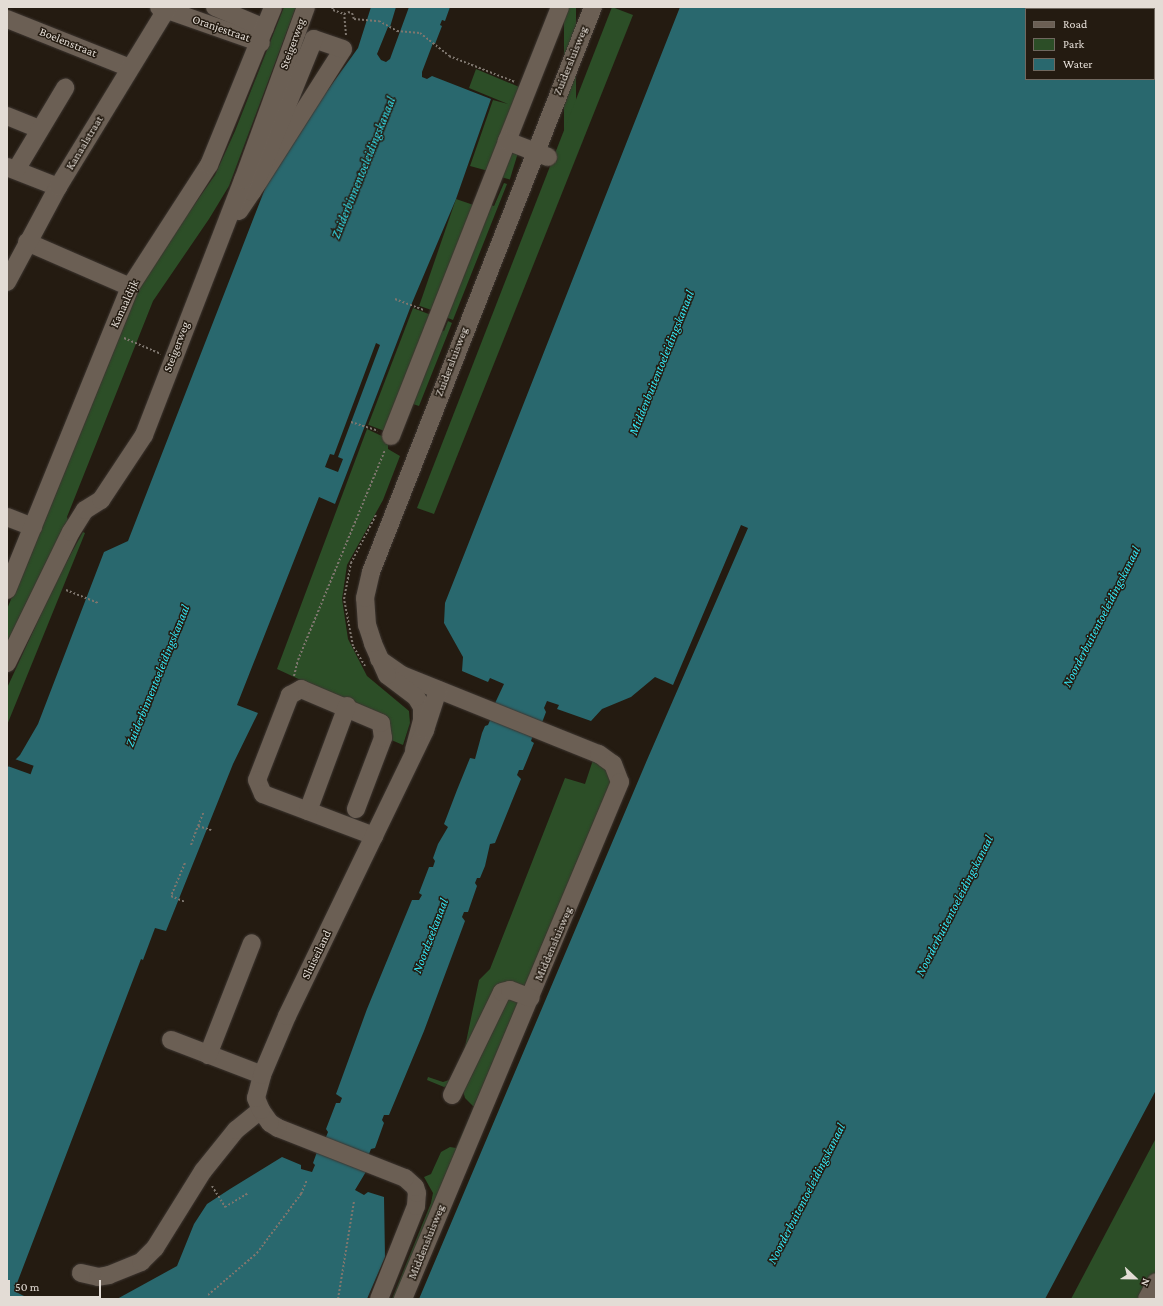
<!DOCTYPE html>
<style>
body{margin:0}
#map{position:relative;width:1163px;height:1306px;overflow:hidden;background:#241b11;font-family:"Crimson Pro",serif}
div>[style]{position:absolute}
.green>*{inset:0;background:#2c4e27;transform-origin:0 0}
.water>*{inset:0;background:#29686e}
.pier>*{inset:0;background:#241b11;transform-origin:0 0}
.path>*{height:2px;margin-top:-1px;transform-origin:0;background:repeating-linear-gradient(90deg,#7e766e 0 2px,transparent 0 4px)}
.roads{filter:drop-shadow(0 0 1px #3c3530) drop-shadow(0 0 1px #3c3530)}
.minor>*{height:18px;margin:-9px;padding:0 9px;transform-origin:9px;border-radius:9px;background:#6b5f54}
span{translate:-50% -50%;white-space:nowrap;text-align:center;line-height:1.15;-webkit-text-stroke:3px #241b11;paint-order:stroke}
.street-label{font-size:12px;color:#e3dcd5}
.water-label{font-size:13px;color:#33e9f8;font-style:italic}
.frame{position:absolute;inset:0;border:8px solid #e3dcd5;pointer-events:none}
.legend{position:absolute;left:1025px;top:8px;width:130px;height:72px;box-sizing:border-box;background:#241b11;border:1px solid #70685f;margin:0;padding:5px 7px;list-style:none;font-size:12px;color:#e3dcd5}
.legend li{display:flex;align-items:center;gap:8px;height:20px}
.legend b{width:20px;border:1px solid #70685f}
.north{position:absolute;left:1115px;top:1258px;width:40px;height:40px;-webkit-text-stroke:3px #241b11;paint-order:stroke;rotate:112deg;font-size:11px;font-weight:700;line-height:16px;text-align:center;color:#e3dcd5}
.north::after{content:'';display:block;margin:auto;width:14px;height:18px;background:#e3dcd5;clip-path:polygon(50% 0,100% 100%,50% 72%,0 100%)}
.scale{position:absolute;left:8px;top:1280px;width:93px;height:18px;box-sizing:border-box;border:2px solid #e3dcd5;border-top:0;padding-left:5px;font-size:12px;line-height:14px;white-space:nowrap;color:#e3dcd5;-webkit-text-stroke:3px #241b11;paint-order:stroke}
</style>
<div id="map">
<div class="green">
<div style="clip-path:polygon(284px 7px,296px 7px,229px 186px,209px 219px,153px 301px,67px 517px,69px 524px,7px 650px,7px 609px,143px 278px,215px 175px,235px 131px)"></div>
<div style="left:564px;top:7px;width:12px;height:139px"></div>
<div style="clip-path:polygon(612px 7px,633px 15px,434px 514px,417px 508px)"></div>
<div style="clip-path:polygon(476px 69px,524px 89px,492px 172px,470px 166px,493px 100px,508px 104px,469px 88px)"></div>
<div style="left:509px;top:148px;width:10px;height:30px;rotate:17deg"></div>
<div style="clip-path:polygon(504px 183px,507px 184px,453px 320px,443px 316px,487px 204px,494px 206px)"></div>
<div style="left:456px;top:199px;width:24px;height:113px;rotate:19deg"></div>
<div style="left:413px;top:308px;width:25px;height:125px;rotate:21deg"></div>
<div style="clip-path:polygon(448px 321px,452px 323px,419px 406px,410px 403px,439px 329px,444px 331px)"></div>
<div style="clip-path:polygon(367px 429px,388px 439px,388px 449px,400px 456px,383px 500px,347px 565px,342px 599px,348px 639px,367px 676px,409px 711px,410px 723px,403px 745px,389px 739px,378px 716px,277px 669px)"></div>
<div style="clip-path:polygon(83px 532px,85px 533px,7px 725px,7px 688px,58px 577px)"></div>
<div style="clip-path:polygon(593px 760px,608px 770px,612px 781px,603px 815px,531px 981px,524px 987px,507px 982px,499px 987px,453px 1084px,444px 1087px,427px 1080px,428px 1077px,443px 1082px,452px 1079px,465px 1047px,479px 980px,490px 969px,565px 778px,585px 784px)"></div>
<div style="clip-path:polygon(507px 997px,520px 1003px,397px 1299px,392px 1299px,431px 1203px,433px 1193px,424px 1177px,431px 1174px,441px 1152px,450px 1147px,456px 1148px,474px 1107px,465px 1098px,463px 1091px)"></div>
<div style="clip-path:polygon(1156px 1138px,1156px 1273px,1142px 1299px,1071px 1299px)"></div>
</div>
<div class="water">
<div style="clip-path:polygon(371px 7px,396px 7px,390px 27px,388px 27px,377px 54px,381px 60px,386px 62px,390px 59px,409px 7px,450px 7px,445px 21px,442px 20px,440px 25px,442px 26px,435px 44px,433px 43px,422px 72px,422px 77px,427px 79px,432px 76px,491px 99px,456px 199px,412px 303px,335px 504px,319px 497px,237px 705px,258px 713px,233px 764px,166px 931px,155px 928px,143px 960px,141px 959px,14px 1291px,30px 1299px,7px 1299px,7px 768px,20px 755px,38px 724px,104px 552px,128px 541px,275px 163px,358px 48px)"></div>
<div style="clip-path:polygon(evenodd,680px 7px,1156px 7px,1156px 1090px,1045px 1299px,419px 1299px,647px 760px,748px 528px,741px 525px,673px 685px,655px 677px,631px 697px,602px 709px,591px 721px,557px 709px,559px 705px,547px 701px,544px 708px,546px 712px,540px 728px,532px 738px,531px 741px,534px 743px,523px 770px,519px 770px,517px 775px,521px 779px,512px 801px,495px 843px,490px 844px,485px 866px,480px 878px,477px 878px,475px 883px,477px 886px,468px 912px,464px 912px,462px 917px,465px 921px,424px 1031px,389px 1115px,384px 1115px,382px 1120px,384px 1123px,375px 1148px,371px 1149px,369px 1154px,367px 1170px,355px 1190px,364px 1195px,368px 1192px,384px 1197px,385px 1257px,367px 1299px,117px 1299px,177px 1266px,194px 1224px,207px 1204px,230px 1189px,282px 1157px,301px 1165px,301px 1169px,312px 1172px,315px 1165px,313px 1163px,322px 1138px,326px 1137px,328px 1132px,326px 1129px,336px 1103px,340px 1103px,342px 1098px,336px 1094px,367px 1009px,412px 900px,419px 900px,422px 895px,419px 893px,429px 867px,433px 867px,435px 861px,433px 858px,438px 844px,448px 827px,444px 824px,457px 790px,470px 758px,475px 759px,482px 733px,485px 726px,488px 725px,491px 718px,489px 716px,504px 684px,490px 678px,488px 682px,462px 671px,463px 657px,444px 623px,445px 603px,680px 7px,1026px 9px,1154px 9px,1154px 79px,1026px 79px,1026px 9px)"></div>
</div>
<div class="pier">
<div style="clip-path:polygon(376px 343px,380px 345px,338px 457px,343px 459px,338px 472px,325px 467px,330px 454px,334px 455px)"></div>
<div style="left:12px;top:758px;width:23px;height:9px;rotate:20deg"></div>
</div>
<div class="path">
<div style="left:332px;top:7px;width:3px;rotate:72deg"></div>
<div style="left:333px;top:10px;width:12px;rotate:20deg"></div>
<div style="left:346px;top:35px;width:21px;rotate:-95deg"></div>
<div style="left:344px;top:14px;width:4px;rotate:-27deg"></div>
<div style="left:348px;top:12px;width:4px;rotate:14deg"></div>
<div style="left:352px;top:13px;width:6px;rotate:72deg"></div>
<div style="left:354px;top:19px;width:25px;rotate:5deg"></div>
<div style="left:379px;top:21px;width:21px;rotate:29deg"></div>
<div style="left:397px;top:31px;width:23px;rotate:5deg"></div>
<div style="left:420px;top:33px;width:37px;rotate:38deg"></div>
<div style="left:449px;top:56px;width:71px;rotate:21.5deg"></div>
<div style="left:395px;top:299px;width:31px;rotate:21deg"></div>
<div style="left:124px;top:338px;width:40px;rotate:23.4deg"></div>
<div style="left:351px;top:422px;width:28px;rotate:18deg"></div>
<div style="left:66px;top:590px;width:35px;rotate:22deg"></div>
<div style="left:365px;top:666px;width:23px;rotate:-121deg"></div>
<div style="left:353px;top:646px;width:48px;rotate:-100.8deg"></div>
<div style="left:344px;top:599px;width:37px;rotate:-79deg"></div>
<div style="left:351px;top:563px;width:54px;rotate:-62.5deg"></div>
<div style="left:294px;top:676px;width:16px;rotate:-76deg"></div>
<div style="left:298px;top:660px;width:227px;rotate:-67.5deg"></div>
<div style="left:198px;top:826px;width:16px;rotate:-68deg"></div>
<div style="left:191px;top:845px;width:20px;rotate:-70deg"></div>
<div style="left:198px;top:826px;width:14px;rotate:17deg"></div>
<div style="left:185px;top:863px;width:36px;rotate:113deg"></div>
<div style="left:171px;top:896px;width:15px;rotate:23deg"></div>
<div style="left:212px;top:1186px;width:25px;rotate:58deg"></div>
<div style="left:225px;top:1207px;width:27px;rotate:-31deg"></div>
<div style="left:208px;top:1295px;width:65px;rotate:-40.6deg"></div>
<div style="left:257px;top:1253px;width:74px;rotate:-53.3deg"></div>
<div style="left:301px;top:1194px;width:15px;rotate:-67deg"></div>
<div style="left:338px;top:1299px;width:99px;rotate:-80.7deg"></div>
</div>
<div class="roads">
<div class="minor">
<div style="left:159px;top:7px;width:108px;rotate:19.4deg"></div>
<div style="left:215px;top:7px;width:54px;rotate:22.8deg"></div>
<div style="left:7px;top:19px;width:132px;rotate:21.7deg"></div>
<div style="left:7px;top:116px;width:35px;rotate:22deg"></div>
<div style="left:507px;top:141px;width:144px;rotate:-68.4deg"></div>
<div style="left:7px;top:167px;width:55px;rotate:21.4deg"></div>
<div style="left:16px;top:170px;width:96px;rotate:-59.1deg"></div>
<div style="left:239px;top:211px;width:23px;rotate:-56deg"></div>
<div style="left:252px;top:192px;width:169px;rotate:-57.5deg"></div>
<div style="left:343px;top:49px;width:31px;rotate:-161deg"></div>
<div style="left:314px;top:39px;width:165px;rotate:112.1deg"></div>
<div style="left:27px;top:242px;width:112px;rotate:23.6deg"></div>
<div style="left:7px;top:282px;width:108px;rotate:-61.8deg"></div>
<div style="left:58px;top:187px;width:211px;rotate:-58.6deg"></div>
<div style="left:391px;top:436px;width:317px;rotate:-68.5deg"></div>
<div style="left:507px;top:141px;width:44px;rotate:21.3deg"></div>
<div style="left:7px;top:517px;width:28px;rotate:21deg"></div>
<div style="left:7px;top:590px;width:327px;rotate:-67.9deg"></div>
<div style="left:130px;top:287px;width:145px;rotate:-57.1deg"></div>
<div style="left:209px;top:165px;width:170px;rotate:-67.9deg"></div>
<div style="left:379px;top:659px;width:28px;rotate:35deg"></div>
<div style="left:402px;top:675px;width:212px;rotate:21.9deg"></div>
<div style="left:599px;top:754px;width:17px;rotate:36deg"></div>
<div style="left:613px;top:764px;width:19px;rotate:69deg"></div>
<div style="left:620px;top:782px;width:561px;rotate:112.77deg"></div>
<div style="left:7px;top:663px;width:146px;rotate:-64deg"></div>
<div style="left:71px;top:532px;width:26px;rotate:-58deg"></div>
<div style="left:85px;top:510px;width:19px;rotate:-32deg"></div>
<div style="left:101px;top:500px;width:78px;rotate:-56.5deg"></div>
<div style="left:144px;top:435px;width:274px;rotate:-68.8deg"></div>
<div style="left:243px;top:180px;width:184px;rotate:-70deg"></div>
<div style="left:414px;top:750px;width:30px;rotate:-75deg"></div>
<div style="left:422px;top:721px;width:14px;rotate:-90deg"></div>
<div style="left:422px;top:707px;width:12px;rotate:-121deg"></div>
<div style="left:416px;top:697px;width:36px;rotate:-143deg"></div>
<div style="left:387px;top:675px;width:35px;rotate:-114deg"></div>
<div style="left:373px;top:643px;width:19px;rotate:-108deg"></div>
<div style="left:367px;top:625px;width:27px;rotate:-94deg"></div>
<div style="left:365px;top:598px;width:27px;rotate:-77deg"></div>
<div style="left:371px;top:572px;width:607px;rotate:-68.55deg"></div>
<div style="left:356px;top:809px;width:76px;rotate:-69.2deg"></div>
<div style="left:383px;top:738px;width:15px;rotate:-98deg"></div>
<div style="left:381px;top:723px;width:87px;rotate:-157deg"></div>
<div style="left:301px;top:689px;width:13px;rotate:151deg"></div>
<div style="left:290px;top:695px;width:91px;rotate:111.2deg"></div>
<div style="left:257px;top:780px;width:15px;rotate:67deg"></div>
<div style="left:263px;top:794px;width:119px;rotate:20.7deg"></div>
<div style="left:308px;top:811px;width:112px;rotate:-69.6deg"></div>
<div style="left:171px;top:1040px;width:97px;rotate:21deg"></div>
<div style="left:208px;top:1055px;width:120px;rotate:-68.6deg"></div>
<div style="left:452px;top:1095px;width:114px;rotate:-64.1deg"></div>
<div style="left:502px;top:992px;width:8px;rotate:-14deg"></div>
<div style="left:510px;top:990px;width:22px;rotate:21deg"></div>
<div style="left:81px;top:1273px;width:17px;rotate:13deg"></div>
<div style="left:98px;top:1277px;width:11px;rotate:-10deg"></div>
<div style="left:109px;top:1275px;width:35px;rotate:-22deg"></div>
<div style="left:141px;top:1262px;width:20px;rotate:-45deg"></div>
<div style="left:155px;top:1248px;width:91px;rotate:-58.1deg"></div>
<div style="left:203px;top:1171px;width:53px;rotate:-51.2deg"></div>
<div style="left:236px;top:1130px;width:32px;rotate:-39deg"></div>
<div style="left:379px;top:1299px;width:100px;rotate:-68.3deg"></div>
<div style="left:416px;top:1206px;width:13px;rotate:-86deg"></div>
<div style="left:417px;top:1193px;width:6px;rotate:-108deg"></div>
<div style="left:415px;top:1187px;width:13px;rotate:-138deg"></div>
<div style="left:405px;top:1178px;width:136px;rotate:-158.5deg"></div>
<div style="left:278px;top:1128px;width:9px;rotate:-148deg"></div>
<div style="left:270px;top:1123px;width:16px;rotate:-125deg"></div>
<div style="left:261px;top:1110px;width:13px;rotate:-113deg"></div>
<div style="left:256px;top:1098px;width:24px;rotate:-75deg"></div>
<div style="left:262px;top:1075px;width:64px;rotate:-67deg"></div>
<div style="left:287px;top:1016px;width:318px;rotate:-64.2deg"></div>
<div style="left:425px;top:730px;width:42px;rotate:-72deg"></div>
<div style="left:1147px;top:1299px;width:19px;rotate:-62deg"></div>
</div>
</div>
<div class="street-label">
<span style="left:221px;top:29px;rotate:19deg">Oranjestraat</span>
<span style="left:68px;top:43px;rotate:22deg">Boelenstraat</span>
<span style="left:293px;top:44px;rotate:-70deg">Steigerweg</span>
<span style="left:571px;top:61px;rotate:-68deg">Zuidersluisweg</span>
<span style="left:85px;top:143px;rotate:-59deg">Kanaalstraat</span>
<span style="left:125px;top:304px;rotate:-65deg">Kanaaldijk</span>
<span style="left:177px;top:347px;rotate:-69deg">Steigerweg</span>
<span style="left:452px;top:362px;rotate:-69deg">Zuidersluisweg</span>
<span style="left:554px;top:944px;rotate:-67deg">Middensluisweg</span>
<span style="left:317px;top:955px;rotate:-64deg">Sluiseiland</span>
<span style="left:427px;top:1242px;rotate:-68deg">Middensluisweg</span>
</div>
<div class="water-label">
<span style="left:364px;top:168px;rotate:-68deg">Zuiderbinnentoeleidingskanaal</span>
<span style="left:662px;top:363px;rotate:-68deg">Middenbuitentoeleidingskanaal</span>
<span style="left:1102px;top:617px;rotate:-63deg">Noorderbuitentoeleidingskanaal</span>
<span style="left:158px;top:676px;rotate:-68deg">Zuiderbinnentoeleidingskanaal</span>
<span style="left:955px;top:906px;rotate:-63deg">Noorderbuitentoeleidingskanaal</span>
<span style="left:431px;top:936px;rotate:-69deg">Noordzeekanaal</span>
<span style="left:807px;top:1194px;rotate:-63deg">Noorderbuitentoeleidingskanaal</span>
</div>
<div class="frame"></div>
<ul class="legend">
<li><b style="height:5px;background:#6b5f54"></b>Road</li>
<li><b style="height:11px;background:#2c4e27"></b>Park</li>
<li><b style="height:11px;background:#29686e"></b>Water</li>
</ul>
<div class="north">N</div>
<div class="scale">50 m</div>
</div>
